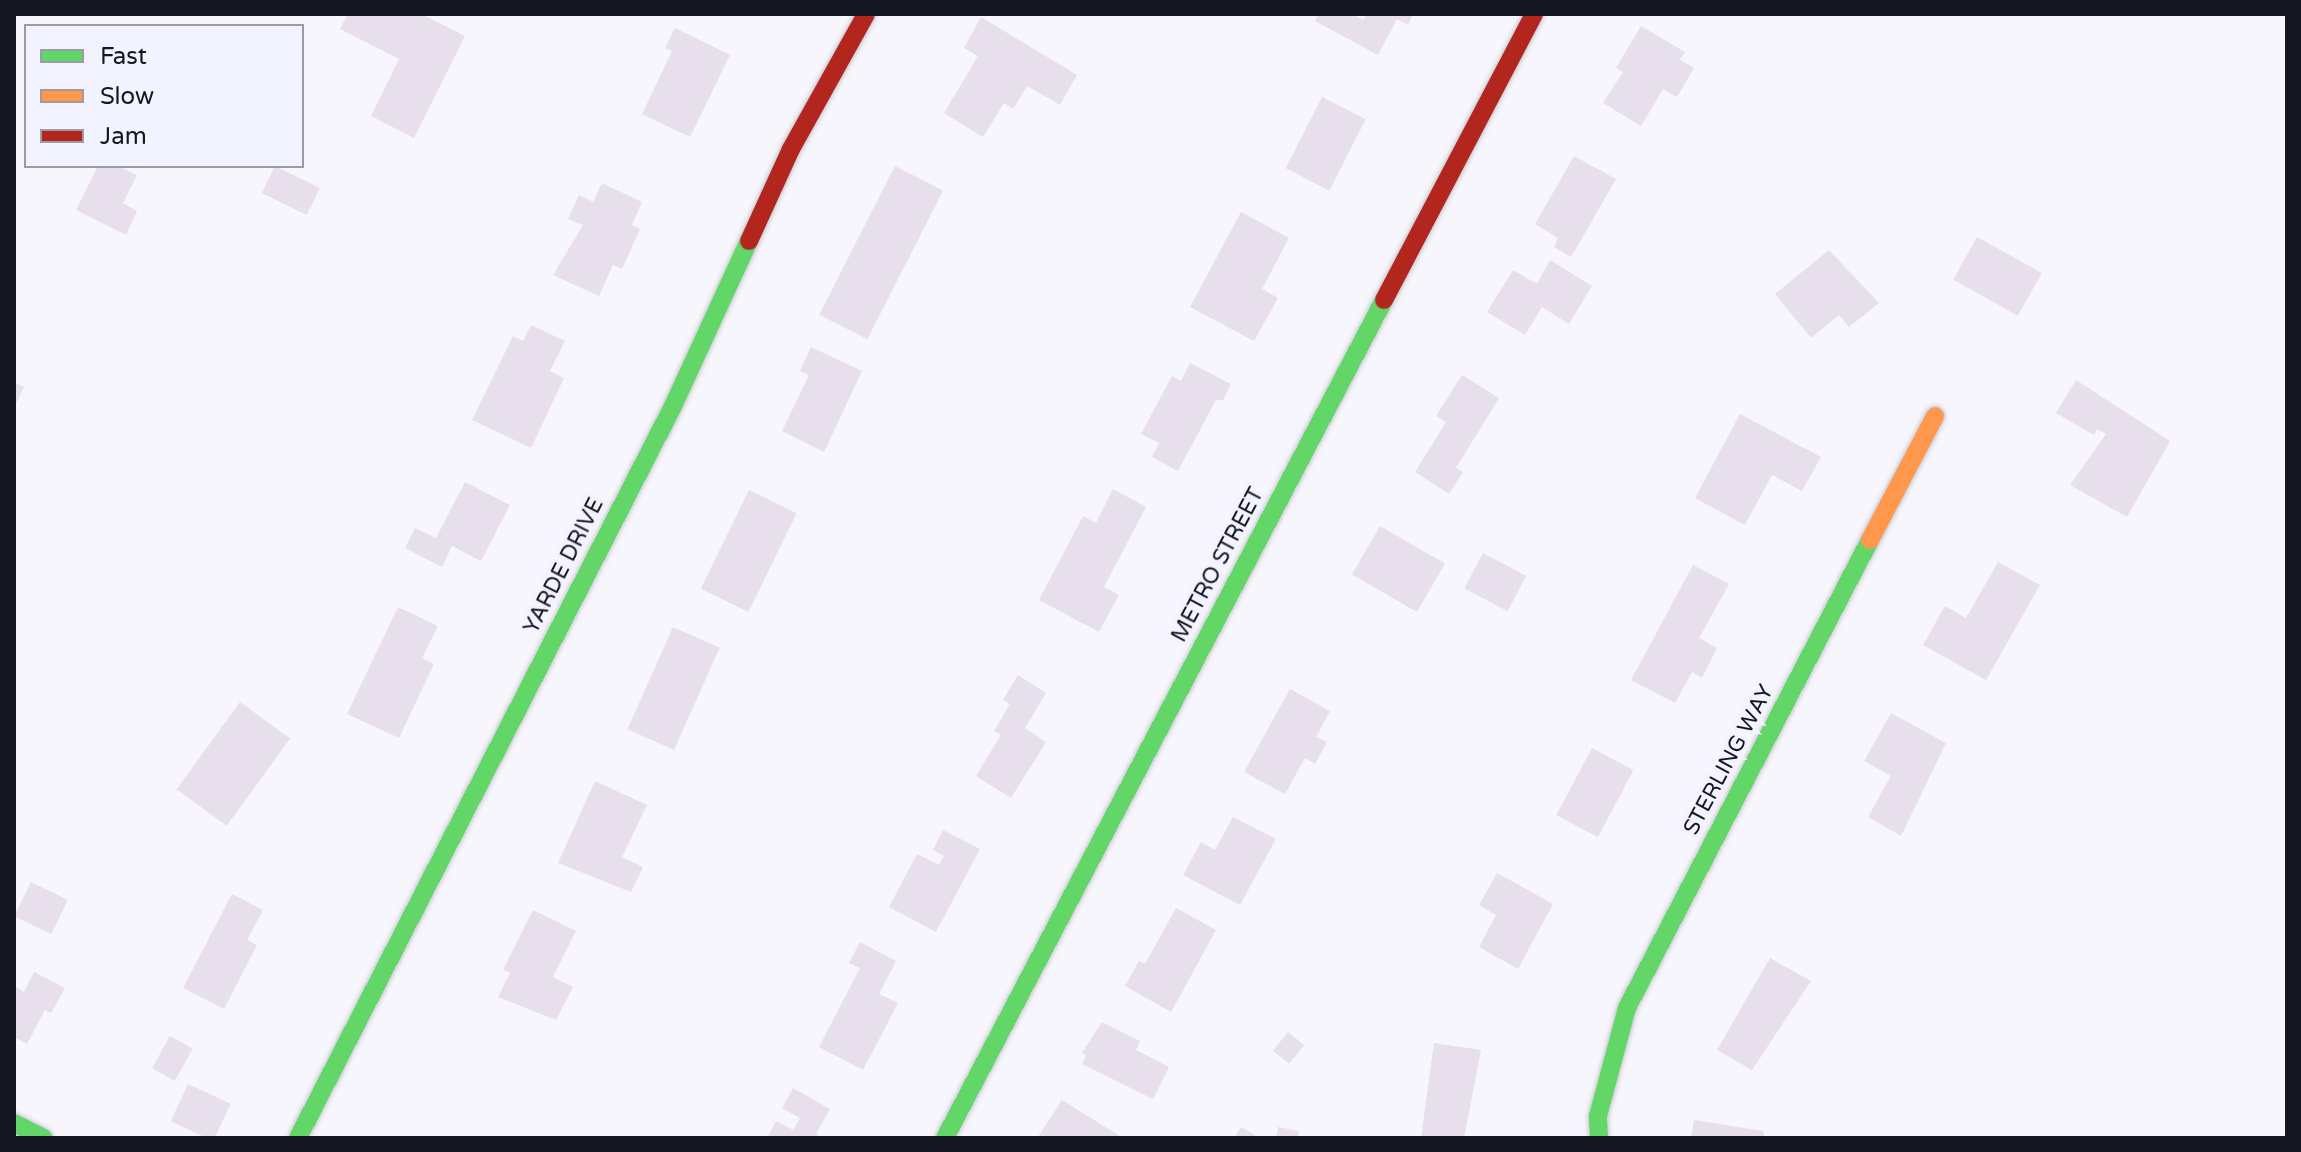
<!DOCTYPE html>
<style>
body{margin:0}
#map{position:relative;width:2301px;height:1152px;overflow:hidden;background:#f6f6fc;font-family:"Varela Round",sans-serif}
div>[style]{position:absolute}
.building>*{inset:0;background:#e7dfec;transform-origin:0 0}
.roads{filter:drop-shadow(0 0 2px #c8c8d1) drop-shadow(0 0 2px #c8c8d1)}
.fast>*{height:18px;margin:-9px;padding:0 9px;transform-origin:9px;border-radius:9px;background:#63d668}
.slow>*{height:18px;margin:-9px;padding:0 9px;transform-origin:9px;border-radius:9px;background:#ff974d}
.jam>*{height:18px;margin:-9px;padding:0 9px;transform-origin:9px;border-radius:9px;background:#b3261e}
span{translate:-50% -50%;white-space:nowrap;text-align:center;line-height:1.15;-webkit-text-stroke:8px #f3f3ff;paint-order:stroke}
.street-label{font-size:22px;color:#161620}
.frame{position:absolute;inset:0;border:16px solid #161620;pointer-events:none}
.legend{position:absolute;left:24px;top:24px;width:280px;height:144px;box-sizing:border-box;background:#f3f3ff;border:2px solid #9b9ba6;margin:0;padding:10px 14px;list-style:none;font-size:24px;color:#161620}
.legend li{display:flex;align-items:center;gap:16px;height:40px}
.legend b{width:40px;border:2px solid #9b9ba6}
</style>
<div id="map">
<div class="building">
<div style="clip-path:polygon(348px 14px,421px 14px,465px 36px,414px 138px,371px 116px,399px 59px,340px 29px)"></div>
<div style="clip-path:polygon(1319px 14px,1352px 14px,1363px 20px,1367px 14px,1413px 14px,1408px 25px,1397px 19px,1378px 55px,1315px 21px)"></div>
<div style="clip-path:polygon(981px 17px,1077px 75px,1060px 105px,1027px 86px,1013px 109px,1004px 103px,983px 137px,944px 113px,978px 56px,964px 48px)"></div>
<div style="clip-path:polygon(1641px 26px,1685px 52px,1680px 60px,1694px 68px,1677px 97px,1663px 89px,1641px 126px,1603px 103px,1623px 72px,1616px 68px)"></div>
<div style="clip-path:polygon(675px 28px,730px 55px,690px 137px,642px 114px,672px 51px,665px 48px)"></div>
<div style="left:1322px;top:97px;width:49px;height:80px;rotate:27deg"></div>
<div style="clip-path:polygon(1574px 156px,1616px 179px,1571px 257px,1554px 247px,1558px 238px,1535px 224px)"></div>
<div style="clip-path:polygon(98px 166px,118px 166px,137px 175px,123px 203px,137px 211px,126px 235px,76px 210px)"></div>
<div style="left:275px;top:166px;width:50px;height:30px;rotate:26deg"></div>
<div style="left:895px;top:166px;width:54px;height:167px;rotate:27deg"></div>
<div style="clip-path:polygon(602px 183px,642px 202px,632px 225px,640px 229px,622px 269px,613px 265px,599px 296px,553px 275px,583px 225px,568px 219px,579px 195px,593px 202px)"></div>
<div style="clip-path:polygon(1241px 212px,1289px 238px,1262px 289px,1278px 298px,1254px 341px,1190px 307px)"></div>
<div style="left:1977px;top:237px;width:74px;height:49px;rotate:29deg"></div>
<div style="clip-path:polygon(1829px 250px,1879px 303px,1849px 327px,1839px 315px,1811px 338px,1775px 294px)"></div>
<div style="clip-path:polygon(1550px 260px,1592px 286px,1569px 324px,1542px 307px,1525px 335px,1487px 312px,1513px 270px,1537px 284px)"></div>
<div style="clip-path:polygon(531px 325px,565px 341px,550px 371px,564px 378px,531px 448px,472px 420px,513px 336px,523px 341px)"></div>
<div style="clip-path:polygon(811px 347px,862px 371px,824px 452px,782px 431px,809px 375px,800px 371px)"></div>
<div style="clip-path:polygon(1190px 363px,1231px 384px,1223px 400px,1216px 400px,1178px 471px,1152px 457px,1159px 443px,1141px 434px,1172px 376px,1181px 381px)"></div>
<div style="clip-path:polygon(1462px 375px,1499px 398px,1456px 468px,1463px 472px,1449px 494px,1415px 472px,1446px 422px,1436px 416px)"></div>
<div style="clip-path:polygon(2076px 380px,2170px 441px,2127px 517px,2070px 485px,2106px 434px,2097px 429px,2094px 435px,2056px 413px)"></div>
<div style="clip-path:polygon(14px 382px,24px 387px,14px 408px)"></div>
<div style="clip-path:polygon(1740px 414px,1821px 457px,1802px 491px,1772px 475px,1745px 525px,1695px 498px)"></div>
<div style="clip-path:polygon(465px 482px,510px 505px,481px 561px,452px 546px,442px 567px,405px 548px,415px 528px,436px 538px)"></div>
<div style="clip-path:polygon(1113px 489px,1146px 507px,1104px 587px,1119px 595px,1099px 632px,1039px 600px,1083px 516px,1096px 523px)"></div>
<div style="left:749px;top:490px;width:53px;height:110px;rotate:26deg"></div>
<div style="left:1380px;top:526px;width:75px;height:56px;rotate:30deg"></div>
<div style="left:1483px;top:553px;width:49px;height:40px;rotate:28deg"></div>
<div style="clip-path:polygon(1998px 562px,2040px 585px,1986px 680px,1923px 645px,1945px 606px,1966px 618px)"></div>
<div style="clip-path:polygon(1693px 565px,1729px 584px,1699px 638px,1717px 648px,1702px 678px,1692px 672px,1675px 703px,1631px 680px)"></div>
<div style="clip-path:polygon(398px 607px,438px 626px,422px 658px,434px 664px,399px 738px,347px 714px)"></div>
<div style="left:673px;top:627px;width:51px;height:112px;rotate:24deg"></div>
<div style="clip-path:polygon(1018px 675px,1046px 693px,1025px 728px,1046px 742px,1011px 798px,976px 776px,1001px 735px,994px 731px,1010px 704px,1003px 700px)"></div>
<div style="clip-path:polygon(1290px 689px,1330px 711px,1316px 737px,1327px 742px,1315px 764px,1305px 758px,1285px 794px,1244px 772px)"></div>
<div style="left:240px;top:702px;width:62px;height:108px;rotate:36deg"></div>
<div style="clip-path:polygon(1891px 713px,1946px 743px,1901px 836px,1868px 817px,1891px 776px,1864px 761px)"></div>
<div style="left:1592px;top:748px;width:47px;height:76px;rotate:28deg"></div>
<div style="clip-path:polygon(595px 781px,647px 805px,622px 857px,643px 867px,631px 892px,558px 863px)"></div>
<div style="clip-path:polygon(1233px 817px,1276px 839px,1240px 905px,1183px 875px,1201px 842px,1215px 850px)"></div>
<div style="clip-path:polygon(943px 830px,980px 849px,936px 932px,889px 907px,917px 854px,939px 865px,944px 856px,933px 850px)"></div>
<div style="clip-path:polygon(1497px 873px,1553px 904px,1518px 969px,1479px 947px,1496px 915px,1479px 905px)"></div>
<div style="left:31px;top:882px;width:41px;height:38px;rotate:26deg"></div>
<div style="clip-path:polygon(232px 894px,263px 910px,247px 940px,257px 945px,224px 1009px,183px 988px)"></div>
<div style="clip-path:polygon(1176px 908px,1216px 930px,1171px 1012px,1125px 986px,1139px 961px,1145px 964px)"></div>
<div style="clip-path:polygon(533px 910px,576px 931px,553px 977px,573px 987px,556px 1020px,498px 997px,510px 973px,503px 970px)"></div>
<div style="clip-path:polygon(860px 942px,896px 961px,879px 994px,898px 1003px,863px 1070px,819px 1047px,860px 968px,849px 963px)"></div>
<div style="clip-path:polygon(1770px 958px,1811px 981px,1752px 1070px,1717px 1050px)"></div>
<div style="clip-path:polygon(34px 972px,65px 988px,51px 1013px,45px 1010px,27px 1044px,14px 1037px,14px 986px,24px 992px)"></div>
<div style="clip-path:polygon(1102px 1022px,1140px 1041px,1136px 1050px,1169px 1067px,1153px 1099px,1082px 1064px,1086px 1055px,1082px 1053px)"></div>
<div style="left:1288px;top:1032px;width:21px;height:24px;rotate:39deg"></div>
<div style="left:170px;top:1036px;width:26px;height:37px;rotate:29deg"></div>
<div style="clip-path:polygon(1434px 1043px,1481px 1050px,1464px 1138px,1421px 1138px)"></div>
<div style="left:188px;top:1084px;width:47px;height:41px;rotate:25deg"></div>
<div style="clip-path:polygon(793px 1088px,830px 1109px,816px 1134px,822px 1138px,767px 1138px,776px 1121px,793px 1130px,800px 1118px,782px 1108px)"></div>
<div style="clip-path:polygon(1062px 1100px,1123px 1138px,1038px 1137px)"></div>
<div style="clip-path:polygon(1694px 1120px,1763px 1131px,1765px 1138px,1691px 1138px)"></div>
<div style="clip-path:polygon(1241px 1127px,1260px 1138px,1234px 1138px)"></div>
<div style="clip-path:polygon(1278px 1127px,1299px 1131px,1298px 1138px,1276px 1138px)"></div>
</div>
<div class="roads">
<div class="fast">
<div style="left:14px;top:1123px;width:33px;rotate:27deg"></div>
<div style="left:298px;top:1138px;width:822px;rotate:-62.87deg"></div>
<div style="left:673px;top:406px;width:182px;rotate:-65.3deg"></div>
<div style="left:945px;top:1138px;width:946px;rotate:-62.35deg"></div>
<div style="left:1599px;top:1138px;width:22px;rotate:-93deg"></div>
<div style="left:1598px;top:1116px;width:112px;rotate:-75deg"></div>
<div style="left:1627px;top:1008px;width:527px;rotate:-62.56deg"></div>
</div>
<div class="slow">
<div style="left:1870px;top:540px;width:140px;rotate:-62.3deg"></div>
</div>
<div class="jam">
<div style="left:749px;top:241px;width:101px;rotate:-65.5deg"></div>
<div style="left:791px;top:149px;width:154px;rotate:-60.9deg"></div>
<div style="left:1384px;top:300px;width:323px;rotate:-62.3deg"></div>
</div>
</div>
<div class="street-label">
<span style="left:1218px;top:565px;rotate:-62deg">METRO STREET</span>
<span style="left:564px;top:566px;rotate:-63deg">YARDE DRIVE</span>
<span style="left:1729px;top:760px;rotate:-62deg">STERLING WAY</span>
</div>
<div class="frame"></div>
<ul class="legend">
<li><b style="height:10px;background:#63d668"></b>Fast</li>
<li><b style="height:10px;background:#ff974d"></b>Slow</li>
<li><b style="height:10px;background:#b3261e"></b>Jam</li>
</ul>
</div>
